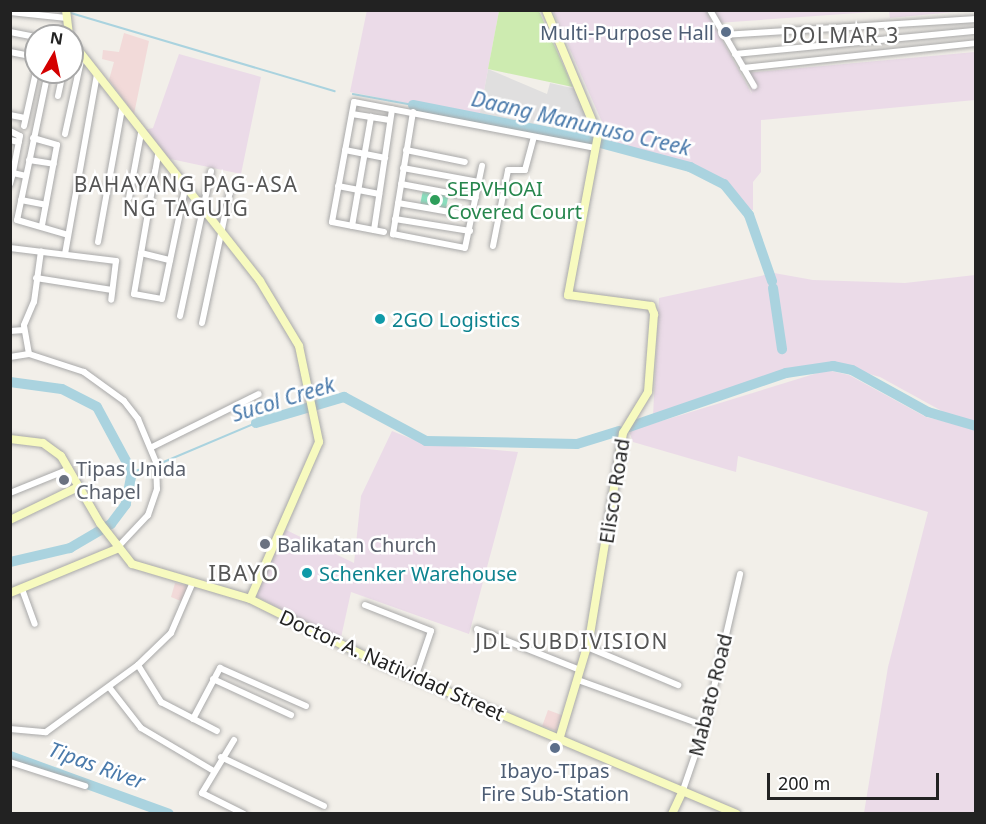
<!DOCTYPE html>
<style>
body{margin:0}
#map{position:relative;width:986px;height:824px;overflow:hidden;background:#f2efe9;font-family:"Noto Sans",sans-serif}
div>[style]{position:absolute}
.residential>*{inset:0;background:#e0dfdf}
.commercial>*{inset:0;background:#f2dad9;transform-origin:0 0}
.industrial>*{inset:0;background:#ebdbe8}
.grass>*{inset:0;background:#cdebb0}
.pitch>*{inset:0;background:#88e0be;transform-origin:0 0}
.stream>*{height:1.5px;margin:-0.75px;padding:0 0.75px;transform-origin:0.75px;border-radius:0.75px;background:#aad3df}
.river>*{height:10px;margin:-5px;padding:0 5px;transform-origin:5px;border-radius:5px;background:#aad3df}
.roads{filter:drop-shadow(0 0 2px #a9a9a9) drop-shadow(0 0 2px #a9a9a9)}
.street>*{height:6px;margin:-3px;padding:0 3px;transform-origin:3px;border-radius:3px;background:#fff}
.secondary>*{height:8px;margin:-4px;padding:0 4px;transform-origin:4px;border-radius:4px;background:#f7fabf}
.dots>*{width:16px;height:16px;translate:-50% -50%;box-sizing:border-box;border:3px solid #fff;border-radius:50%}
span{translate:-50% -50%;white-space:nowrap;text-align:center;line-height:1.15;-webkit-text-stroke:5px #fff;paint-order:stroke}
.service-label{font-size:20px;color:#4e5e75}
.right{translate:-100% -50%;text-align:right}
.leisure-label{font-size:20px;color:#27864d}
.left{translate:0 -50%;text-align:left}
.culture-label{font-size:20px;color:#0d838f}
.worship-label{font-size:20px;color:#5b616d}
.street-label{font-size:20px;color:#222}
.neighbourhood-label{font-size:21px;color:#555;letter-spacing:1.5px}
.water-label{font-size:21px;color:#4a7aab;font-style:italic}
.quarter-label{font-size:22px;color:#555;letter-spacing:1.5px}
.frame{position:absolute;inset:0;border:12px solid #222;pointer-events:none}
.north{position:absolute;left:24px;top:24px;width:60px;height:60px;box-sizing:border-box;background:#fff;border:2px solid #a7a7a7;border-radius:50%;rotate:9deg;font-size:16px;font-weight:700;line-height:24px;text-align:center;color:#222}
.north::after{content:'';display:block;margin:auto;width:21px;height:27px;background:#d40000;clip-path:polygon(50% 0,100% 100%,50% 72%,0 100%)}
.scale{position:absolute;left:767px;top:773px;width:172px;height:27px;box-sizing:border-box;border:3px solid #222;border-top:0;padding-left:8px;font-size:18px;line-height:21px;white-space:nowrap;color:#222;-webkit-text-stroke:4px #fff;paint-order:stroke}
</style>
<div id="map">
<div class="residential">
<div style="clip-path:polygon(488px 69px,547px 94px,550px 83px,576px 89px,594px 135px,588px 140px,479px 117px)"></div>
</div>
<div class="commercial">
<div style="clip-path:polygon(124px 33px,149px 41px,134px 114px,109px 80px,114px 62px,102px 59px,103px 50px,119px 52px)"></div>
<div style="clip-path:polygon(175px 583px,190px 586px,183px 602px,171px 597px)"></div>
<div style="left:548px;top:710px;width:15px;height:17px;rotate:20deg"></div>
</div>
<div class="industrial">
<div style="clip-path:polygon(367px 10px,499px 11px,479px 117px,350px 92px)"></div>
<div style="clip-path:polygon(975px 10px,890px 18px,889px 11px,889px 10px)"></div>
<div style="clip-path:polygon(553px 11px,706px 11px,752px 94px,746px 73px,975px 52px,975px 100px,761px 120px,761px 172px,753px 182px,753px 210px,747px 210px,719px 179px,691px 166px,613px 147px)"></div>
<div style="clip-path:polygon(712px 11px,886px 11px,717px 23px)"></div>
<div style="clip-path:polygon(179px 54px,261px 77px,241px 174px,166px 158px,144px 130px,153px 128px)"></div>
<div style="clip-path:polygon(774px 273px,813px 280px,905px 283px,975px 275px,975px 421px,951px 416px,880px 377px,830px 363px,794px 368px,653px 416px,659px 298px)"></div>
<div style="clip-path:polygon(827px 370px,849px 375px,926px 417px,975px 429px,975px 813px,864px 813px,888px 667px,928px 512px,738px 456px,736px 472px,633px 442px,629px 431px)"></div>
<div style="clip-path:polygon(392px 431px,422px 443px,518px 452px,469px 634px,351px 592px,340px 642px,256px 596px,282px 528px,354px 563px,361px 496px)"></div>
</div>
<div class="grass">
<div style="clip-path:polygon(499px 11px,539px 11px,573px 87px,488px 69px)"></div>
</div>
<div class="pitch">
<div style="left:423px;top:190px;width:26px;height:15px;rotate:11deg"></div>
</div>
<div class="stream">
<div style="left:71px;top:13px;width:275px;rotate:16.5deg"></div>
<div style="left:353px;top:94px;width:61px;rotate:10.4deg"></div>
<div style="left:159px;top:464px;width:105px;rotate:-22.9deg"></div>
<div style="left:132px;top:472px;width:24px;rotate:-17deg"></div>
</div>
<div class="river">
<div style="left:413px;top:105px;width:179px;rotate:11.2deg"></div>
<div style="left:589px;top:140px;width:105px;rotate:15deg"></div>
<div style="left:690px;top:167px;width:38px;rotate:27deg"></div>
<div style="left:724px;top:184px;width:40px;rotate:51deg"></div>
<div style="left:749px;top:215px;width:70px;rotate:70.8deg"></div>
<div style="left:773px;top:288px;width:62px;rotate:81.6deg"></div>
<div style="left:10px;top:382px;width:52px;rotate:7.7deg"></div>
<div style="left:62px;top:389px;width:39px;rotate:27deg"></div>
<div style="left:97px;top:407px;width:74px;rotate:61.7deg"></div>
<div style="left:132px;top:472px;width:33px;rotate:101deg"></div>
<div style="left:126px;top:504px;width:25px;rotate:127deg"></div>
<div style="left:111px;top:524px;width:48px;rotate:149.7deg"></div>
<div style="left:70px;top:548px;width:62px;rotate:166.9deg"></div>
<div style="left:256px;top:423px;width:92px;rotate:-16.5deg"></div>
<div style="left:344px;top:397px;width:93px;rotate:28.2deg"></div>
<div style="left:426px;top:441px;width:151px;rotate:1.1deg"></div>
<div style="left:577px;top:444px;width:44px;rotate:-17.2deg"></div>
<div style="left:629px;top:427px;width:166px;rotate:-19deg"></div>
<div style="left:786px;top:373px;width:48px;rotate:-8.5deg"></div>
<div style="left:833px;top:366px;width:19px;rotate:12deg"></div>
<div style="left:852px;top:370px;width:87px;rotate:28.9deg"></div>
<div style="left:928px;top:412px;width:50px;rotate:16.3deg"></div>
<div style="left:10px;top:756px;width:169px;rotate:20deg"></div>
</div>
<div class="roads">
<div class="street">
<div style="left:710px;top:10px;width:88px;rotate:59.9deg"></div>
<div style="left:10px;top:12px;width:57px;rotate:6deg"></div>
<div style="left:10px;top:32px;width:26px;rotate:11deg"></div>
<div style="left:723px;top:35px;width:254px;rotate:-3.6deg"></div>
<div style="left:10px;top:52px;width:26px;rotate:11deg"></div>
<div style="left:735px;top:54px;width:242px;rotate:-5.5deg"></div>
<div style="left:743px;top:68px;width:234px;rotate:-6.1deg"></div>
<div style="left:48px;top:72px;width:151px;rotate:101.8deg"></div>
<div style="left:17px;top:220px;width:53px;rotate:16.4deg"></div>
<div style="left:58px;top:96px;width:25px;rotate:-78deg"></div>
<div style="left:413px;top:112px;width:124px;rotate:99.3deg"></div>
<div style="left:393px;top:234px;width:73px;rotate:11deg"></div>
<div style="left:465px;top:248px;width:84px;rotate:-78.3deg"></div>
<div style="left:352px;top:114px;width:38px;rotate:9deg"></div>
<div style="left:10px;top:115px;width:15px;rotate:11deg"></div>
<div style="left:24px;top:126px;width:55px;rotate:-77.5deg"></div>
<div style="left:10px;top:131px;width:11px;rotate:27deg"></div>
<div style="left:20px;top:136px;width:38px;rotate:101deg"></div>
<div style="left:13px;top:173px;width:13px;rotate:13deg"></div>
<div style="left:65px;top:134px;width:80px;rotate:-77.7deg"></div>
<div style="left:33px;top:138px;width:25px;rotate:16deg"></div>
<div style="left:57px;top:145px;width:81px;rotate:100.6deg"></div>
<div style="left:10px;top:140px;width:9px;rotate:13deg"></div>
<div style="left:345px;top:150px;width:41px;rotate:11.3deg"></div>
<div style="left:406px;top:150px;width:60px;rotate:11.5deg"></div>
<div style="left:158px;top:155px;width:141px;rotate:99.8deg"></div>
<div style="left:134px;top:294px;width:28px;rotate:10deg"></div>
<div style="left:162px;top:299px;width:112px;rotate:-78.2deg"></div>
<div style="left:29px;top:160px;width:25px;rotate:9deg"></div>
<div style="left:403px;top:168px;width:77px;rotate:10.4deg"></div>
<div style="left:10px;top:184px;width:11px;rotate:-75deg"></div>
<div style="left:401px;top:184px;width:76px;rotate:10.6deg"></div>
<div style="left:338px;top:186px;width:42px;rotate:11deg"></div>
<div style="left:129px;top:198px;width:66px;rotate:-79.5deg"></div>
<div style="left:21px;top:200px;width:25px;rotate:11deg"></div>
<div style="left:398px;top:203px;width:76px;rotate:9.8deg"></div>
<div style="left:395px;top:219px;width:76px;rotate:9.1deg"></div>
<div style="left:352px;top:226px;width:111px;rotate:-80.1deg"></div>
<div style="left:374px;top:230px;width:122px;rotate:-81.5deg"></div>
<div style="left:384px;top:232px;width:53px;rotate:-169.1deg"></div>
<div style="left:332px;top:222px;width:122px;rotate:-79.6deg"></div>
<div style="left:354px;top:102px;width:245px;rotate:10.8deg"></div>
<div style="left:98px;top:242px;width:136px;rotate:-79.8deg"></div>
<div style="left:493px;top:246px;width:77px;rotate:-78.8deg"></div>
<div style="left:508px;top:170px;width:17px"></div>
<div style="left:525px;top:170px;width:34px;rotate:-75deg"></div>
<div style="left:10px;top:248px;width:107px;rotate:7deg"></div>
<div style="left:116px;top:261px;width:39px;rotate:97deg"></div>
<div style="left:141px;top:253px;width:30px;rotate:14deg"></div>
<div style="left:65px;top:254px;width:182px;rotate:-79.9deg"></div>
<div style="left:36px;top:278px;width:77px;rotate:9deg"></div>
<div style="left:180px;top:316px;width:148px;rotate:-77.9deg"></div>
<div style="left:202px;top:323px;width:139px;rotate:-78deg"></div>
<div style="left:10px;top:331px;width:14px;rotate:-4deg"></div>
<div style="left:29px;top:354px;width:29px;rotate:-100deg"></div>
<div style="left:24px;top:325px;width:25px;rotate:-67deg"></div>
<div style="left:34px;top:302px;width:51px;rotate:-82.2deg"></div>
<div style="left:10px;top:357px;width:19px;rotate:-9deg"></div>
<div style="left:29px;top:354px;width:58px;rotate:18.1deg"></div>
<div style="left:84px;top:372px;width:49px;rotate:35.9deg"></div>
<div style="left:124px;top:401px;width:23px;rotate:52deg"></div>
<div style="left:138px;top:419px;width:47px;rotate:67.3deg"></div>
<div style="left:156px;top:462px;width:27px;rotate:88deg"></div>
<div style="left:157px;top:489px;width:28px;rotate:109deg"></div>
<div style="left:148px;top:515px;width:45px;rotate:133.2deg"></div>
<div style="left:152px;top:447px;width:119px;rotate:-26.4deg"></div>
<div style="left:10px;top:493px;width:64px;rotate:-22.1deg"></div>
<div style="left:22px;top:589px;width:37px;rotate:70deg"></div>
<div style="left:365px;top:605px;width:71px;rotate:21.5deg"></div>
<div style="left:431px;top:631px;width:50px;rotate:108.8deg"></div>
<div style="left:477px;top:629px;width:111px;rotate:21.7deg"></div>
<div style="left:587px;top:647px;width:99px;rotate:22.7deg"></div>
<div style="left:138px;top:665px;width:44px;rotate:58.1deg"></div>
<div style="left:161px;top:702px;width:63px;rotate:27.4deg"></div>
<div style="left:213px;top:679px;width:86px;rotate:24.8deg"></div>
<div style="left:578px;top:680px;width:135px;rotate:19.9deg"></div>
<div style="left:109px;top:687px;width:52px;rotate:52deg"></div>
<div style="left:141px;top:728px;width:82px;rotate:30.6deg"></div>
<div style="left:193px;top:719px;width:58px;rotate:-62.1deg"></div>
<div style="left:220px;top:668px;width:94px;rotate:23.8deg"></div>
<div style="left:10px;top:729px;width:36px;rotate:5deg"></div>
<div style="left:46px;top:732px;width:114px;rotate:-36.1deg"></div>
<div style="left:138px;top:665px;width:46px;rotate:-44.1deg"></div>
<div style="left:171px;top:633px;width:56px;rotate:-66.7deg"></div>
<div style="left:234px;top:740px;width:62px;rotate:121.1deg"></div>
<div style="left:202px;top:793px;width:47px;rotate:26.6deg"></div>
<div style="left:221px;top:757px;width:114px;rotate:25.4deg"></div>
<div style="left:10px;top:762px;width:79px;rotate:17.7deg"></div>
<div style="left:683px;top:790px;width:68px;rotate:-71deg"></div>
<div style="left:705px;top:726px;width:156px;rotate:-77deg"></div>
</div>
<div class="secondary">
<div style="left:66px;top:10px;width:26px;rotate:83deg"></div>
<div style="left:546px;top:10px;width:135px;rotate:67.4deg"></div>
<div style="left:598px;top:135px;width:163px;rotate:100.6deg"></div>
<div style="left:568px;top:295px;width:84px;rotate:7.5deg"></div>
<div style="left:651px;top:306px;width:9px;rotate:69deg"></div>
<div style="left:654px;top:314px;width:78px;rotate:94.4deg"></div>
<div style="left:648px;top:392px;width:48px;rotate:121.4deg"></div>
<div style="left:623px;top:433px;width:210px;rotate:99.3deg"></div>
<div style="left:589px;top:640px;width:104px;rotate:106.7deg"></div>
<div style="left:72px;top:42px;width:304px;rotate:51.8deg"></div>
<div style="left:260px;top:281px;width:76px;rotate:59deg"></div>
<div style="left:299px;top:346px;width:98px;rotate:78.2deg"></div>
<div style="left:319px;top:442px;width:171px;rotate:113.7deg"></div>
<div style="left:10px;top:439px;width:33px;rotate:7deg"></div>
<div style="left:43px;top:443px;width:22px;rotate:36deg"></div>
<div style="left:61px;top:456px;width:78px;rotate:59.8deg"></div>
<div style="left:100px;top:523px;width:52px;rotate:52deg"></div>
<div style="left:132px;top:564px;width:123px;rotate:16.5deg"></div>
<div style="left:250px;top:599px;width:142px;rotate:26.4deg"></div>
<div style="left:377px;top:662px;width:390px;rotate:22.9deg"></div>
<div style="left:10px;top:520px;width:76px;rotate:-25.9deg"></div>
<div style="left:10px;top:593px;width:116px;rotate:-22.4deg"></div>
<div style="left:672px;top:814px;width:26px;rotate:-65deg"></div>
</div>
</div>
<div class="dots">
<div style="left:726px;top:32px;background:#5c6f8a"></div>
<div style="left:435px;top:200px;background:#2e9e5b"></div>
<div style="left:380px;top:319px;background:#0f9aa8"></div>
<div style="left:64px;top:480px;background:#6b7280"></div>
<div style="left:265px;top:544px;background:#6b7280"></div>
<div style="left:307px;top:573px;background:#0f9aa8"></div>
<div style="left:555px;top:748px;background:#5c6f8a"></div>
</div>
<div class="service-label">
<span class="right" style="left:714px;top:32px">Multi-Purpose Hall</span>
<span style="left:555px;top:782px">Ibayo-TIpas<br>Fire Sub-Station</span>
</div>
<div class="leisure-label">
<span class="left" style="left:447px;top:200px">SEPVHOAI<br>Covered Court</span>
</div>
<div class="culture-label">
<span class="left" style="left:392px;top:319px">2GO Logistics</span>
<span class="left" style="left:319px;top:573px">Schenker Warehouse</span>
</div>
<div class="worship-label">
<span class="left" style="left:76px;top:480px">Tipas Unida<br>Chapel</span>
<span class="left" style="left:277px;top:544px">Balikatan Church</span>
</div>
<div class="street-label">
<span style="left:614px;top:491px;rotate:-81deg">Elisco Road</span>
<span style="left:392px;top:665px;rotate:24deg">Doctor A. Natividad Street</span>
<span style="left:710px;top:695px;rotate:-76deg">Mabato Road</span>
</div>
<div class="neighbourhood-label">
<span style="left:841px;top:35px">DOLMAR 3</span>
<span style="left:186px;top:196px">BAHAYANG PAG-ASA<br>NG TAGUIG</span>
<span style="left:572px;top:641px">JDL SUBDIVISION</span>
</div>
<div class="water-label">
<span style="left:581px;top:123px;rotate:13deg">Daang Manunuso Creek</span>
<span style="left:283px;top:399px;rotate:-17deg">Sucol Creek</span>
<span style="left:97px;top:765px;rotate:20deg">Tipas River</span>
</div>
<div class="quarter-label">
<span style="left:244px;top:573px">IBAYO</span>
</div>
<div class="frame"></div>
<div class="north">N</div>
<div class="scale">200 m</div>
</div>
